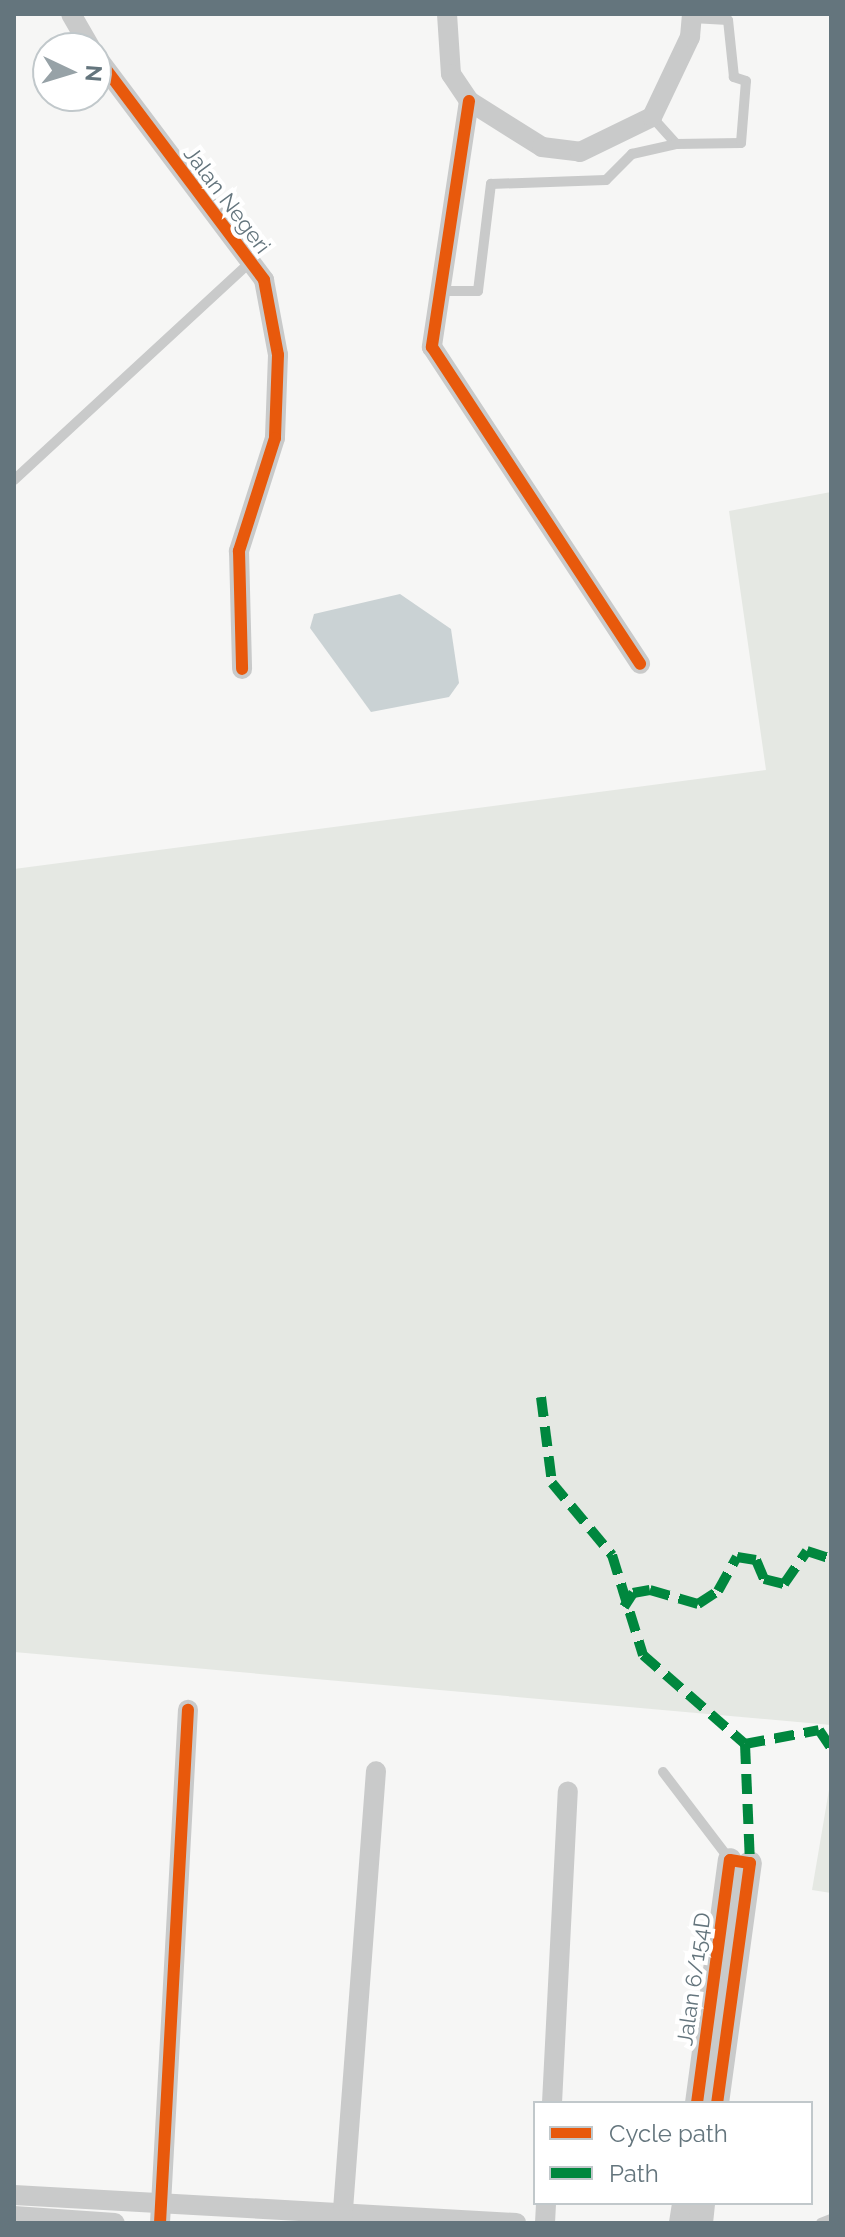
<!DOCTYPE html>
<style>
body{margin:0}
#map{position:relative;width:845px;height:2237px;overflow:hidden;background:#f6f6f5;font-family:Raleway,sans-serif}
div>[style]{position:absolute}
.green>*{inset:0;background:#e5e8e3}
.water>*{inset:0;background:#cad2d4}
.service>*{height:10px;margin:-5px;padding:0 5px;transform-origin:5px;border-radius:5px;background:#c9caca}
.minor>*{height:20px;margin:-10px;padding:0 10px;transform-origin:10px;border-radius:10px;background:#c9caca}
.tertiary>*{height:24px;margin:-12px;padding:0 12px;transform-origin:12px;border-radius:12px;background:#c9caca}
.quiet>*{height:10px;margin-top:-5px;transform-origin:0;background:repeating-linear-gradient(90deg,#00873e 0 20px,transparent 0 30px)}
.cycleway>*{height:12px;margin:-6px;padding:0 6px;transform-origin:6px;border-radius:6px;background:#e8590c}
span{translate:-50% -50%;white-space:nowrap;text-align:center;line-height:1.15;-webkit-text-stroke:8px #fff;paint-order:stroke}
.street-label{font-size:22px;color:#64757d}
.frame{position:absolute;inset:0;border:16px solid #64757d;pointer-events:none}
.legend{position:absolute;left:533px;top:2101px;width:280px;height:104px;box-sizing:border-box;background:#fff;border:2px solid #c1c8cb;margin:0;padding:10px 14px;list-style:none;font-size:24px;color:#64757d}
.legend li{display:flex;align-items:center;gap:16px;height:40px}
.legend b{width:40px;border:2px solid #c1c8cb}
.north{position:absolute;left:32px;top:32px;width:80px;height:80px;box-sizing:border-box;background:#fff;border:2px solid #c1c8cb;border-radius:50%;rotate:94deg;font-size:22px;font-weight:700;line-height:32px;text-align:center;color:#64757d}
.north::after{content:'';display:block;margin:auto;width:28px;height:36px;background:#97a2a7;clip-path:polygon(50% 0,100% 100%,50% 72%,0 100%)}
</style>
<div id="map">
<div class="green">
<div style="clip-path:polygon(831px 492px,831px 1725px,14px 1652px,14px 869px,766px 770px,729px 511px)"></div>
<div style="clip-path:polygon(831px 1778px,831px 1893px,812px 1890px)"></div>
</div>
<div class="water">
<div style="clip-path:polygon(400px 594px,451px 629px,459px 683px,449px 697px,371px 712px,310px 628px,314px 614px)"></div>
</div>
<div class="service">
<div style="left:652px;top:117px;width:36px;rotate:48deg"></div>
<div style="left:676px;top:144px;width:65px;rotate:-0.9deg"></div>
<div style="left:741px;top:143px;width:62px;rotate:-85.4deg"></div>
<div style="left:746px;top:81px;width:13px;rotate:-162deg"></div>
<div style="left:734px;top:77px;width:57px;rotate:-96deg"></div>
<div style="left:728px;top:20px;width:36px;rotate:-177deg"></div>
<div style="left:440px;top:291px;width:38px"></div>
<div style="left:478px;top:291px;width:108px;rotate:-83.1deg"></div>
<div style="left:491px;top:184px;width:115px;rotate:-2deg"></div>
<div style="left:606px;top:180px;width:37px;rotate:-45deg"></div>
<div style="left:632px;top:154px;width:45px;rotate:-12.8deg"></div>
<div style="left:14px;top:480px;width:321px;rotate:-42.7deg"></div>
<div style="left:663px;top:1772px;width:111px;rotate:52.7deg"></div>
<div style="left:821px;top:2223px;width:11px;rotate:-22deg"></div>
</div>
<div class="minor">
<div style="left:71px;top:14px;width:39px;rotate:60deg"></div>
<div style="left:447px;top:14px;width:60px;rotate:86.2deg"></div>
<div style="left:451px;top:74px;width:32px;rotate:56deg"></div>
<div style="left:469px;top:101px;width:86px;rotate:32.2deg"></div>
<div style="left:542px;top:147px;width:38px;rotate:7deg"></div>
<div style="left:580px;top:152px;width:80px;rotate:-25.9deg"></div>
<div style="left:652px;top:117px;width:89px;rotate:-64.6deg"></div>
<div style="left:690px;top:37px;width:23px;rotate:-85deg"></div>
<div style="left:96px;top:56px;width:280px;rotate:53.1deg"></div>
<div style="left:264px;top:280px;width:76px;rotate:79.4deg"></div>
<div style="left:278px;top:355px;width:83px;rotate:92.1deg"></div>
<div style="left:275px;top:438px;width:119px;rotate:107.7deg"></div>
<div style="left:239px;top:551px;width:118px;rotate:88.5deg"></div>
<div style="left:469px;top:101px;width:249px;rotate:98.6deg"></div>
<div style="left:432px;top:347px;width:379px;rotate:56.7deg"></div>
<div style="left:552px;top:2103px;width:312px;rotate:-87.1deg"></div>
<div style="left:14px;top:2195px;width:503px;rotate:3.19deg"></div>
<div style="left:14px;top:2216px;width:101px;rotate:4deg"></div>
<div style="left:160px;top:2223px;width:514px;rotate:-86.88deg"></div>
<div style="left:342px;top:2223px;width:453px;rotate:-85.7deg"></div>
<div style="left:545px;top:2223px;width:20px;rotate:-87deg"></div>
</div>
<div class="tertiary">
<div style="left:697px;top:2103px;width:245px;rotate:-82.3deg"></div>
<div style="left:717px;top:2103px;width:242px;rotate:-82.2deg"></div>
<div style="left:681px;top:2223px;width:20px;rotate:-81deg"></div>
<div style="left:701px;top:2223px;width:20px;rotate:-84deg"></div>
</div>
<div class="quiet">
<div style="left:541px;top:1397px;width:87px;rotate:82.7deg"></div>
<div style="left:552px;top:1483px;width:94px;rotate:50.2deg"></div>
<div style="left:612px;top:1555px;width:105px;rotate:72.8deg"></div>
<div style="left:643px;top:1655px;width:135px;rotate:41.1deg"></div>
<div style="left:745px;top:1744px;width:119px;rotate:87.6deg"></div>
<div style="left:624px;top:1607px;width:17px;rotate:-57deg"></div>
<div style="left:633px;top:1593px;width:17px;rotate:-10deg"></div>
<div style="left:650px;top:1590px;width:50px;rotate:16.3deg"></div>
<div style="left:698px;top:1604px;width:24px;rotate:-33deg"></div>
<div style="left:718px;top:1591px;width:39px;rotate:-61deg"></div>
<div style="left:737px;top:1557px;width:19px;rotate:9deg"></div>
<div style="left:756px;top:1560px;width:21px;rotate:67deg"></div>
<div style="left:764px;top:1579px;width:21px;rotate:14deg"></div>
<div style="left:784px;top:1584px;width:40px;rotate:-55.1deg"></div>
<div style="left:807px;top:1551px;width:25px;rotate:18deg"></div>
<div style="left:745px;top:1744px;width:75px;rotate:-10.7deg"></div>
<div style="left:819px;top:1730px;width:22px;rotate:56deg"></div>
</div>
<div class="cycleway">
<div style="left:96px;top:56px;width:280px;rotate:53.1deg"></div>
<div style="left:264px;top:280px;width:76px;rotate:79.4deg"></div>
<div style="left:278px;top:355px;width:83px;rotate:92.1deg"></div>
<div style="left:275px;top:438px;width:119px;rotate:107.7deg"></div>
<div style="left:239px;top:551px;width:118px;rotate:88.5deg"></div>
<div style="left:469px;top:101px;width:249px;rotate:98.6deg"></div>
<div style="left:432px;top:347px;width:379px;rotate:56.7deg"></div>
<div style="left:697px;top:2103px;width:245px;rotate:-82.3deg"></div>
<div style="left:730px;top:1860px;width:20px;rotate:9deg"></div>
<div style="left:750px;top:1863px;width:242px;rotate:97.8deg"></div>
<div style="left:160px;top:2223px;width:514px;rotate:-86.88deg"></div>
</div>
<div class="street-label">
<span style="left:227px;top:200px;rotate:53deg">Jalan Negeri</span>
<span style="left:694px;top:1979px;rotate:-82deg">Jalan 6/154D</span>
</div>
<div class="frame"></div>
<ul class="legend">
<li><b style="height:10px;background:#e8590c"></b>Cycle path</li>
<li><b style="height:10px;background:#00873e"></b>Path</li>
</ul>
<div class="north">N</div>
</div>
